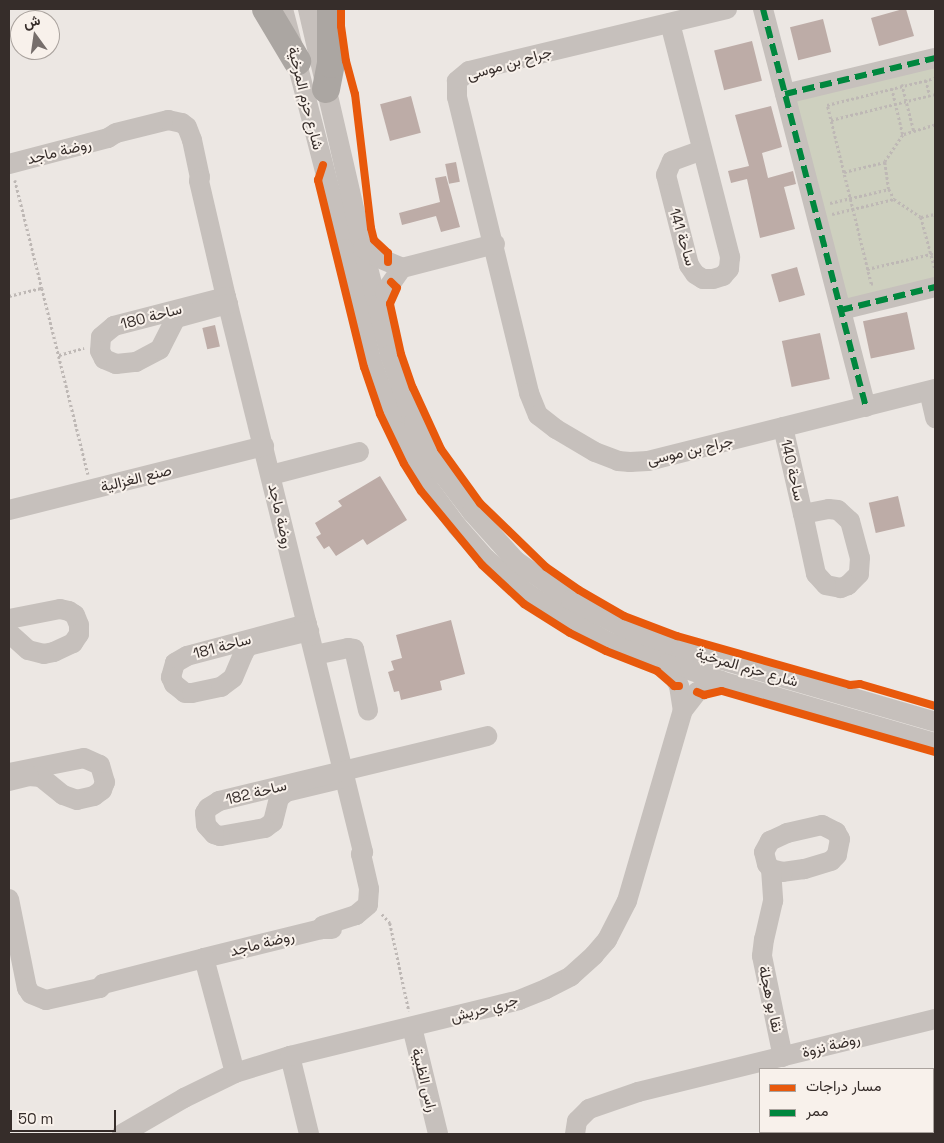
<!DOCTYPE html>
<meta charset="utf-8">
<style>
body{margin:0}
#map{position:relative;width:944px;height:1143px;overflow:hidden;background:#ece7e3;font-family:"Space Grotesk",Vazirmatn,sans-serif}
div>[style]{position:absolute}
.green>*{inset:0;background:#ced0bf}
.building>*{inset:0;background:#bdaca7;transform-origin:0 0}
.path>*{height:2.5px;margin-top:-1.25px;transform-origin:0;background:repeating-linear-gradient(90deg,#beb8b5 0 2.5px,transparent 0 5px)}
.minor>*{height:20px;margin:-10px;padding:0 10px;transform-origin:10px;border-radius:10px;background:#c6c0bc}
.highway>*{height:28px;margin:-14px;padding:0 14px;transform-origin:14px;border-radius:14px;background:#aba6a2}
.quiet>*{height:6px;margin-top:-3px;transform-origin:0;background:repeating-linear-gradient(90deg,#00873e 0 12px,transparent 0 18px)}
.cycleway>*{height:8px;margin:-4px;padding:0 4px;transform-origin:4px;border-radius:4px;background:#e8590c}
span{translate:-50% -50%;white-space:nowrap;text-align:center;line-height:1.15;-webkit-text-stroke:4px #f8f1eb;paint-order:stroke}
.street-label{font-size:15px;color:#362d2a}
.frame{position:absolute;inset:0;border:10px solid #362d2a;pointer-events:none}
.legend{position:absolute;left:759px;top:1068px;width:175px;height:65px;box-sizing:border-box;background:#f8f1eb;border:1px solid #aaa39e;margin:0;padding:6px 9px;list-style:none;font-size:15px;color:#362d2a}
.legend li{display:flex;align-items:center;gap:10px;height:25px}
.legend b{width:25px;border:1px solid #aaa39e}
.north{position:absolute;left:10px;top:10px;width:50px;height:50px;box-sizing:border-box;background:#f8f1eb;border:1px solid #aaa39e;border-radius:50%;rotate:346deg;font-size:14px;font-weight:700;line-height:20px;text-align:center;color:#362d2a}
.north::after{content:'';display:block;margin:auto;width:18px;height:22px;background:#766e6b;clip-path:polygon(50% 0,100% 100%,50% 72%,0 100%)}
.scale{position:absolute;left:10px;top:1110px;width:106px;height:22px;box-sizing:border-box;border:2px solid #362d2a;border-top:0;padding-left:6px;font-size:15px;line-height:18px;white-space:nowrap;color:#362d2a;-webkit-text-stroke:4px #f8f1eb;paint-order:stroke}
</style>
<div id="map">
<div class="green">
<div style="clip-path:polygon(935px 63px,935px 283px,846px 305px,793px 99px)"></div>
</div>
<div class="building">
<div style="clip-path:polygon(903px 9px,906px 9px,914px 36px,879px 46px,871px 18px)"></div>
<div style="left:823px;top:19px;width:34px;height:34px;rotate:76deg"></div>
<div style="left:752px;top:41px;width:41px;height:39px;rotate:76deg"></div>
<div style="left:411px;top:96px;width:38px;height:32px;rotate:75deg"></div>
<div style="clip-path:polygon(771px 106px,782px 147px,762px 153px,768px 178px,793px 171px,796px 184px,784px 187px,795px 229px,760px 238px,747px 179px,731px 183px,728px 171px,749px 166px,735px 115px)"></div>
<div style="left:456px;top:162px;width:20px;height:11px;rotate:79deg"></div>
<div style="clip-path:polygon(446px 176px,460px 227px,441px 232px,436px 216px,402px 225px,399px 213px,440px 202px,435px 178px)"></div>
<div style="left:797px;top:267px;width:29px;height:27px;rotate:74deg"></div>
<div style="left:907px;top:312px;width:38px;height:45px;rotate:78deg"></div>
<div style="left:215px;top:325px;width:22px;height:13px;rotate:77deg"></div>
<div style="left:820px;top:333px;width:47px;height:39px;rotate:78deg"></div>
<div style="clip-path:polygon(380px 476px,407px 520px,367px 545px,363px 539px,336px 556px,329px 546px,324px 549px,316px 537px,321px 534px,315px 523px,342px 506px,338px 501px)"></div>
<div style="left:898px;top:496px;width:31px;height:30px;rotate:77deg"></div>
<div style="clip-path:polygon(451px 620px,465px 674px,440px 681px,442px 690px,401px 700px,399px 691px,394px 692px,388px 672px,394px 670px,391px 661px,402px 658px,396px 635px)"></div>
</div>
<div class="path">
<div style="left:926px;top:80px;width:16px;rotate:76deg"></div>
<div style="left:902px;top:84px;width:49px;rotate:75.7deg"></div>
<div style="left:892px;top:88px;width:48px;rotate:76.8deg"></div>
<div style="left:831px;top:120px;width:107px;rotate:-14deg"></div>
<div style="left:935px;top:125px;width:34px;rotate:163deg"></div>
<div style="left:903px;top:135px;width:32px;rotate:124deg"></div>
<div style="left:885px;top:162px;width:27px;rotate:82deg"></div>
<div style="left:889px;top:189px;width:11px;rotate:63deg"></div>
<div style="left:894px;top:199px;width:32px;rotate:34deg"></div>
<div style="left:921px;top:217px;width:14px;rotate:-12deg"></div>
<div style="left:844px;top:172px;width:42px;rotate:-13.7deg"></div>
<div style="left:15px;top:180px;width:111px;rotate:76deg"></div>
<div style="left:830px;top:203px;width:61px;rotate:-13.3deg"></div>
<div style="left:832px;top:214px;width:64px;rotate:-13.6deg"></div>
<div style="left:921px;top:217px;width:54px;rotate:74.9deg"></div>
<div style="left:867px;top:269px;width:70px;rotate:-13.2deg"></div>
<div style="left:873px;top:284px;width:2px;rotate:180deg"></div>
<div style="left:871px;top:284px;width:184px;rotate:-103.8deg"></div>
<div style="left:827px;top:105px;width:111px;rotate:-14deg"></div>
<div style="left:9px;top:296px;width:34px;rotate:-14deg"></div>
<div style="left:42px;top:288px;width:192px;rotate:76.1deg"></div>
<div style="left:59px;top:355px;width:26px;rotate:-16deg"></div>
<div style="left:382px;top:914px;width:12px;rotate:48deg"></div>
<div style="left:390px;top:923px;width:90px;rotate:77.8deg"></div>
</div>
<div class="minor">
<div style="left:283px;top:9px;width:248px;rotate:75.5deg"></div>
<div style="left:345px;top:249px;width:114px;rotate:76.8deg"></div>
<div style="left:371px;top:360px;width:76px;rotate:69.9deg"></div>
<div style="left:397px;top:431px;width:64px;rotate:61deg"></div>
<div style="left:428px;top:487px;width:49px;rotate:53.4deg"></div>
<div style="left:457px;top:526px;width:44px;rotate:48.7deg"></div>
<div style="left:486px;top:559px;width:55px;rotate:39.8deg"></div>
<div style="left:528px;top:594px;width:46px;rotate:32.7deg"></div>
<div style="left:567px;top:619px;width:47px;rotate:29.3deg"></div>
<div style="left:608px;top:642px;width:120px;rotate:19deg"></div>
<div style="left:721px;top:681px;width:223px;rotate:16.2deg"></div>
<div style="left:308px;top:9px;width:245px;rotate:77deg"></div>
<div style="left:363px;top:248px;width:110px;rotate:75.8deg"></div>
<div style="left:390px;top:355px;width:71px;rotate:70.3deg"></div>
<div style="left:414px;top:422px;width:58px;rotate:61.2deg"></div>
<div style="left:442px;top:473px;width:49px;rotate:52.4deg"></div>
<div style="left:472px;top:512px;width:66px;rotate:48.1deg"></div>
<div style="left:516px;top:561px;width:67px;rotate:35.3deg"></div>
<div style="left:571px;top:600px;width:58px;rotate:27.9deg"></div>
<div style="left:622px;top:627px;width:63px;rotate:19.6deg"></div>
<div style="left:681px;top:648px;width:265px;rotate:16.2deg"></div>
<div style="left:727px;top:9px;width:265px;rotate:166.5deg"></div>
<div style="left:469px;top:71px;width:16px;rotate:140deg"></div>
<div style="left:457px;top:81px;width:16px;rotate:90deg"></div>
<div style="left:457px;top:97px;width:305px;rotate:76.3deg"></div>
<div style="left:529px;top:393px;width:24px;rotate:68deg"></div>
<div style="left:538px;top:415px;width:23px;rotate:38deg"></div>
<div style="left:556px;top:429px;width:45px;rotate:30.5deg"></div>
<div style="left:595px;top:452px;width:25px;rotate:21deg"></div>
<div style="left:618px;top:461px;width:12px;rotate:5deg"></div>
<div style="left:630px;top:462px;width:18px;rotate:-3deg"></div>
<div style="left:648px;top:461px;width:296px;rotate:-14.1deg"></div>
<div style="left:763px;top:9px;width:411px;rotate:75.5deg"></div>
<div style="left:670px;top:23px;width:242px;rotate:75.6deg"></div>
<div style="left:730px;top:257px;width:12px;rotate:95deg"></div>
<div style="left:729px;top:269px;width:9px;rotate:131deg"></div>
<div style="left:723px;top:276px;width:10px;rotate:163deg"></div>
<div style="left:713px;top:279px;width:10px;rotate:180deg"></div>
<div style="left:703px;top:279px;width:9px;rotate:-148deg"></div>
<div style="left:695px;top:274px;width:11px;rotate:-124deg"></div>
<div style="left:689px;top:265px;width:93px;rotate:-104.3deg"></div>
<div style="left:666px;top:175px;width:15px;rotate:-67deg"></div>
<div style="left:672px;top:161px;width:32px;rotate:-20deg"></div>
<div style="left:785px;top:94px;width:154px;rotate:-13.5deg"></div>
<div style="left:9px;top:164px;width:102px;rotate:-14.7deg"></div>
<div style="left:108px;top:138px;width:9px;rotate:-32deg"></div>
<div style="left:116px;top:133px;width:54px;rotate:-14deg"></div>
<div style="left:168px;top:120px;width:14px;rotate:12deg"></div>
<div style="left:182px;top:123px;width:6px;rotate:39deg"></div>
<div style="left:187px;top:127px;width:14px;rotate:69deg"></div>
<div style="left:192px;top:140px;width:38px;rotate:78deg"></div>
<div style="left:200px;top:177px;width:4px;rotate:104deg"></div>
<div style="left:199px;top:181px;width:119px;rotate:76.9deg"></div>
<div style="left:226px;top:297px;width:572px;rotate:76.13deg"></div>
<div style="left:363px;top:852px;width:3px;rotate:135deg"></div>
<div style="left:361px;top:854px;width:36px;rotate:77deg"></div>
<div style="left:369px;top:889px;width:16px;rotate:94deg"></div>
<div style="left:368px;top:905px;width:16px;rotate:140deg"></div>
<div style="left:356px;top:915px;width:35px;rotate:162deg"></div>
<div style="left:323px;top:926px;width:4px;rotate:124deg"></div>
<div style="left:363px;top:248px;width:19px;rotate:32deg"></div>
<div style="left:379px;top:258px;width:25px;rotate:23deg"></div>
<div style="left:226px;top:297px;width:116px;rotate:165.5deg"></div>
<div style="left:114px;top:326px;width:17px;rotate:140deg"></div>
<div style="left:101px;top:337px;width:14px;rotate:94deg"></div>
<div style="left:100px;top:351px;width:9px;rotate:63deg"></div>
<div style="left:104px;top:359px;width:13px;rotate:23deg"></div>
<div style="left:116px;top:364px;width:20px;rotate:-6deg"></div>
<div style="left:136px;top:362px;width:27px;rotate:-28deg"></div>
<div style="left:160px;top:349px;width:35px;rotate:-63deg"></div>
<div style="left:176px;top:318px;width:54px;rotate:-15.1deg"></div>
<div style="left:841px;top:310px;width:97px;rotate:-13.7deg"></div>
<div style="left:378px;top:311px;width:20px;rotate:-70deg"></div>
<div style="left:385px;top:292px;width:29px;rotate:-55deg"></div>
<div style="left:402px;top:268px;width:96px;rotate:-14.5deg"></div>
<div style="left:929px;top:391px;width:28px;rotate:77deg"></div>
<div style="left:783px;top:427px;width:89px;rotate:77.1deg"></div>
<div style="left:271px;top:475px;width:91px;rotate:-14.6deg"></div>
<div style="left:829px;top:509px;width:9px;rotate:6deg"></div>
<div style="left:838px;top:510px;width:16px;rotate:43deg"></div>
<div style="left:850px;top:521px;width:38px;rotate:75deg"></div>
<div style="left:860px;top:558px;width:16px;rotate:94deg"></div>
<div style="left:859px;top:574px;width:16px;rotate:135deg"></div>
<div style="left:848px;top:585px;width:8px;rotate:157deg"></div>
<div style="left:841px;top:588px;width:15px;rotate:-169deg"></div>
<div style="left:826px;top:585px;width:15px;rotate:-132deg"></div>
<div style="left:816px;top:574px;width:61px;rotate:-102.2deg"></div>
<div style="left:803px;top:514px;width:26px;rotate:-11deg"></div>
<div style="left:9px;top:510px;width:263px;rotate:-14.1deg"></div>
<div style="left:9px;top:619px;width:52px;rotate:-11.1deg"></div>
<div style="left:60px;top:609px;width:9px;rotate:13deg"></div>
<div style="left:69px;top:611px;width:7px;rotate:34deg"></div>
<div style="left:75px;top:615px;width:11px;rotate:68deg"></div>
<div style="left:79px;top:625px;width:9px;rotate:90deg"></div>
<div style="left:79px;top:634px;width:11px;rotate:124deg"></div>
<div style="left:73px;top:643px;width:21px;rotate:155deg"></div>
<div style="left:54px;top:652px;width:10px;rotate:169deg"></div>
<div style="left:44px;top:654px;width:16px;rotate:-166deg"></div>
<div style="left:28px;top:650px;width:25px;rotate:-138deg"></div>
<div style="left:307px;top:624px;width:124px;rotate:165.1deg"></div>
<div style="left:187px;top:656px;width:14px;rotate:150deg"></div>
<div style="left:175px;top:663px;width:15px;rotate:106deg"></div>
<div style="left:171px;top:677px;width:8px;rotate:67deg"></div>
<div style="left:174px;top:684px;width:14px;rotate:39deg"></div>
<div style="left:185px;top:693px;width:7px"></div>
<div style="left:192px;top:693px;width:30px;rotate:-12deg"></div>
<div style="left:221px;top:687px;width:15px;rotate:-37deg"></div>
<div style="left:233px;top:678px;width:26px;rotate:-67deg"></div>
<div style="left:243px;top:654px;width:9px;rotate:-58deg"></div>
<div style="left:248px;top:646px;width:63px;rotate:-13.8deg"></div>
<div style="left:315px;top:655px;width:34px;rotate:-12deg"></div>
<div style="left:348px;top:648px;width:6px;rotate:9deg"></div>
<div style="left:354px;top:649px;width:63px;rotate:77.1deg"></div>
<div style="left:667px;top:664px;width:25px;rotate:61deg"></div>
<div style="left:679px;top:686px;width:24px;rotate:81deg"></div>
<div style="left:9px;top:773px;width:76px;rotate:-11.3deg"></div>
<div style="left:84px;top:758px;width:17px;rotate:24deg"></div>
<div style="left:100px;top:765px;width:18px;rotate:74deg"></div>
<div style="left:105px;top:782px;width:9px;rotate:111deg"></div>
<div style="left:102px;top:790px;width:10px;rotate:143deg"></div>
<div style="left:94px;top:796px;width:17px;rotate:167deg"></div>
<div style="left:77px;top:800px;width:15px;rotate:-160deg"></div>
<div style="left:63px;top:795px;width:28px;rotate:-141deg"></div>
<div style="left:41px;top:777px;width:12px;rotate:-175deg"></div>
<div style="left:29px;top:776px;width:21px;rotate:166deg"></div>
<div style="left:344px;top:778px;width:60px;rotate:166.4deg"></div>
<div style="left:286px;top:792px;width:9px;rotate:139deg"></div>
<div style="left:279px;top:798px;width:25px;rotate:104deg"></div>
<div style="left:273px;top:822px;width:10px;rotate:143deg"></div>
<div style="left:265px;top:828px;width:46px;rotate:169.9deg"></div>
<div style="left:220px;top:836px;width:6px;rotate:-162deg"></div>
<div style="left:214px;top:834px;width:12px;rotate:-132deg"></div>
<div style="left:206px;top:825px;width:12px;rotate:-95deg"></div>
<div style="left:205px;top:813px;width:6px;rotate:-59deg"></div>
<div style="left:208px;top:808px;width:13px;rotate:-32deg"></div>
<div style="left:219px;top:801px;width:276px;rotate:-13.6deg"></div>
<div style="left:822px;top:825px;width:16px;rotate:27deg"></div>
<div style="left:836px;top:832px;width:8px;rotate:60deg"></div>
<div style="left:840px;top:839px;width:16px;rotate:101deg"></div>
<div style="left:837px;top:855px;width:8px;rotate:135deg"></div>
<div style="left:831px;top:861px;width:28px;rotate:163deg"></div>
<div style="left:804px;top:869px;width:21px;rotate:172deg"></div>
<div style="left:783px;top:872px;width:12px;rotate:-166deg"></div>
<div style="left:771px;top:869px;width:6px;rotate:-129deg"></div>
<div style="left:767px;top:864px;width:12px;rotate:-104deg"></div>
<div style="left:764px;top:852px;width:13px;rotate:-61deg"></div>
<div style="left:770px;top:841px;width:19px;rotate:-25deg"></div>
<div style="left:787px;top:833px;width:36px;rotate:-13deg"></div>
<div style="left:771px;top:869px;width:32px;rotate:86deg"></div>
<div style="left:773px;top:901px;width:39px;rotate:103deg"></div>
<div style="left:764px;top:939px;width:17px;rotate:97deg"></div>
<div style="left:762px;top:956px;width:103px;rotate:78.3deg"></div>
<div style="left:9px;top:899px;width:91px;rotate:78.6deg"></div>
<div style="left:27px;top:988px;width:7px;rotate:56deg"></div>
<div style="left:31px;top:994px;width:16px;rotate:22deg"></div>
<div style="left:46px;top:1000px;width:55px;rotate:-12.5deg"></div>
<div style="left:100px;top:988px;width:5px;rotate:-53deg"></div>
<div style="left:103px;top:984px;width:104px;rotate:-14.4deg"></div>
<div style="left:204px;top:958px;width:121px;rotate:-13.9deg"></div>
<div style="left:321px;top:929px;width:11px"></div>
<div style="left:204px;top:958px;width:119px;rotate:74.9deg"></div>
<div style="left:412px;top:1027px;width:110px;rotate:76.3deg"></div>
<div style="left:290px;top:1056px;width:80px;rotate:76.3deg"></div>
<div style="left:122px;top:1134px;width:72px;rotate:-30.1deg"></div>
<div style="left:184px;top:1098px;width:57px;rotate:-26.1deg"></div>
<div style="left:235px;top:1073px;width:58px;rotate:-17.2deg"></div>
<div style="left:290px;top:1056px;width:236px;rotate:-13.7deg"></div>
<div style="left:519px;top:1000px;width:29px;rotate:-22deg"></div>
<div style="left:546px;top:989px;width:28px;rotate:-27deg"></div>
<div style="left:571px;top:976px;width:31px;rotate:-42deg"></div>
<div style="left:594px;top:955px;width:20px;rotate:-49deg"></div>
<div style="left:607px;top:940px;width:44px;rotate:-62.9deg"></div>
<div style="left:627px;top:901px;width:199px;rotate:-73.7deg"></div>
<div style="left:683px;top:710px;width:23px;rotate:-52deg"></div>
<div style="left:697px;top:692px;width:26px;rotate:-25deg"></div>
<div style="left:575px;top:1134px;width:13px;rotate:-81deg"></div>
<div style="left:577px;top:1121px;width:17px;rotate:-45deg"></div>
<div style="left:589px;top:1109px;width:52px;rotate:-19.1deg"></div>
<div style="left:638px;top:1092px;width:306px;rotate:-13.8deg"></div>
</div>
<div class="highway">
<div style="left:266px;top:9px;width:61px;rotate:59.2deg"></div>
<div style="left:326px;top:89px;width:25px;rotate:-79deg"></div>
<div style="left:331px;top:64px;width:55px;rotate:-90deg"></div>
</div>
<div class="quiet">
<div style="left:763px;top:9px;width:411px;rotate:75.5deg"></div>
<div style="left:785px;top:94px;width:154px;rotate:-13.5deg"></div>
<div style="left:841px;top:310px;width:97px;rotate:-13.7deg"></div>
</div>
<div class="cycleway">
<div style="left:341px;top:9px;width:17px;rotate:90deg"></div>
<div style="left:341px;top:26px;width:35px;rotate:82deg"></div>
<div style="left:346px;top:61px;width:34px;rotate:75deg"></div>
<div style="left:355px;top:94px;width:135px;rotate:83.2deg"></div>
<div style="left:371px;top:228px;width:12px;rotate:76deg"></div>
<div style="left:374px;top:240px;width:19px;rotate:43deg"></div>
<div style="left:388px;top:253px;width:9px;rotate:90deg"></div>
<div style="left:323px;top:165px;width:16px;rotate:108deg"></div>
<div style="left:318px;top:180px;width:193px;rotate:76.2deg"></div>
<div style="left:364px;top:367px;width:50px;rotate:71.2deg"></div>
<div style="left:380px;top:414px;width:55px;rotate:64.4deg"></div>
<div style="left:404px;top:464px;width:32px;rotate:58deg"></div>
<div style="left:421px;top:491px;width:96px;rotate:50.5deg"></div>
<div style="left:482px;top:565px;width:57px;rotate:42.9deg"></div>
<div style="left:524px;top:604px;width:54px;rotate:32.2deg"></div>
<div style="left:570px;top:633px;width:40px;rotate:26.6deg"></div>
<div style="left:606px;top:651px;width:55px;rotate:21.4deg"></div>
<div style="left:657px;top:671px;width:23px;rotate:41deg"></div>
<div style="left:674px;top:686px;width:5px"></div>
<div style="left:391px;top:282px;width:8px;rotate:45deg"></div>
<div style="left:397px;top:288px;width:17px;rotate:114deg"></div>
<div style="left:390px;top:304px;width:51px;rotate:77.6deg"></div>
<div style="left:401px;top:354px;width:36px;rotate:71deg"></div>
<div style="left:413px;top:388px;width:67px;rotate:65.3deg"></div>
<div style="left:441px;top:449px;width:67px;rotate:54.2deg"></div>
<div style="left:480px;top:503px;width:92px;rotate:44.1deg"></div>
<div style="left:546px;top:567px;width:40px;rotate:34.9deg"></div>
<div style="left:579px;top:590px;width:52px;rotate:30deg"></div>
<div style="left:624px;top:616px;width:57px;rotate:20.7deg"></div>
<div style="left:677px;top:636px;width:180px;rotate:15.8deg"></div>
<div style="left:850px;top:685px;width:10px;rotate:-6deg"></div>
<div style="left:860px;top:684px;width:78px;rotate:16.3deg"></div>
<div style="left:697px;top:692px;width:8px;rotate:23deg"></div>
<div style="left:704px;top:695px;width:18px;rotate:-13deg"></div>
<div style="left:722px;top:691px;width:222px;rotate:16deg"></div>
</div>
<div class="street-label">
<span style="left:509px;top:63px;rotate:-16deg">جراح بن موسى</span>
<span style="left:306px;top:98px;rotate:76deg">شارع حزم المرخية</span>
<span style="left:59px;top:151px;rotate:-14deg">روضة ماجد</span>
<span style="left:683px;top:237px;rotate:73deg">ساحة 141</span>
<span style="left:151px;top:316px;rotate:-15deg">ساحة 180</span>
<span style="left:690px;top:450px;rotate:-13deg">جراح بن موسى</span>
<span style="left:793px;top:470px;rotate:77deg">ساحة 140</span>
<span style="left:136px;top:478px;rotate:-14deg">صنع الغزالية</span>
<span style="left:281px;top:516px;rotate:77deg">روضة ماجد</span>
<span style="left:222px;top:646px;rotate:-15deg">ساحة 181</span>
<span style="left:747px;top:667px;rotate:16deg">شارع حزم المرخية</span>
<span style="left:256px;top:792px;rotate:-14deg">ساحة 182</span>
<span style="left:262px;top:943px;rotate:-14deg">روضة ماجد</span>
<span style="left:771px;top:999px;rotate:78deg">نقا بو هجلة</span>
<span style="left:484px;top:1008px;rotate:-15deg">جري حريش</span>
<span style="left:831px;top:1045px;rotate:-14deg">روضة نزوة</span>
<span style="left:425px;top:1080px;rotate:76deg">راس الظبية</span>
</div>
<div class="frame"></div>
<ul class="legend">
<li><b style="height:6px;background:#e8590c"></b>مسار دراجات</li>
<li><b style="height:6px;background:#00873e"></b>ممر</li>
</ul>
<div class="north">ش</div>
<div class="scale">50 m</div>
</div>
